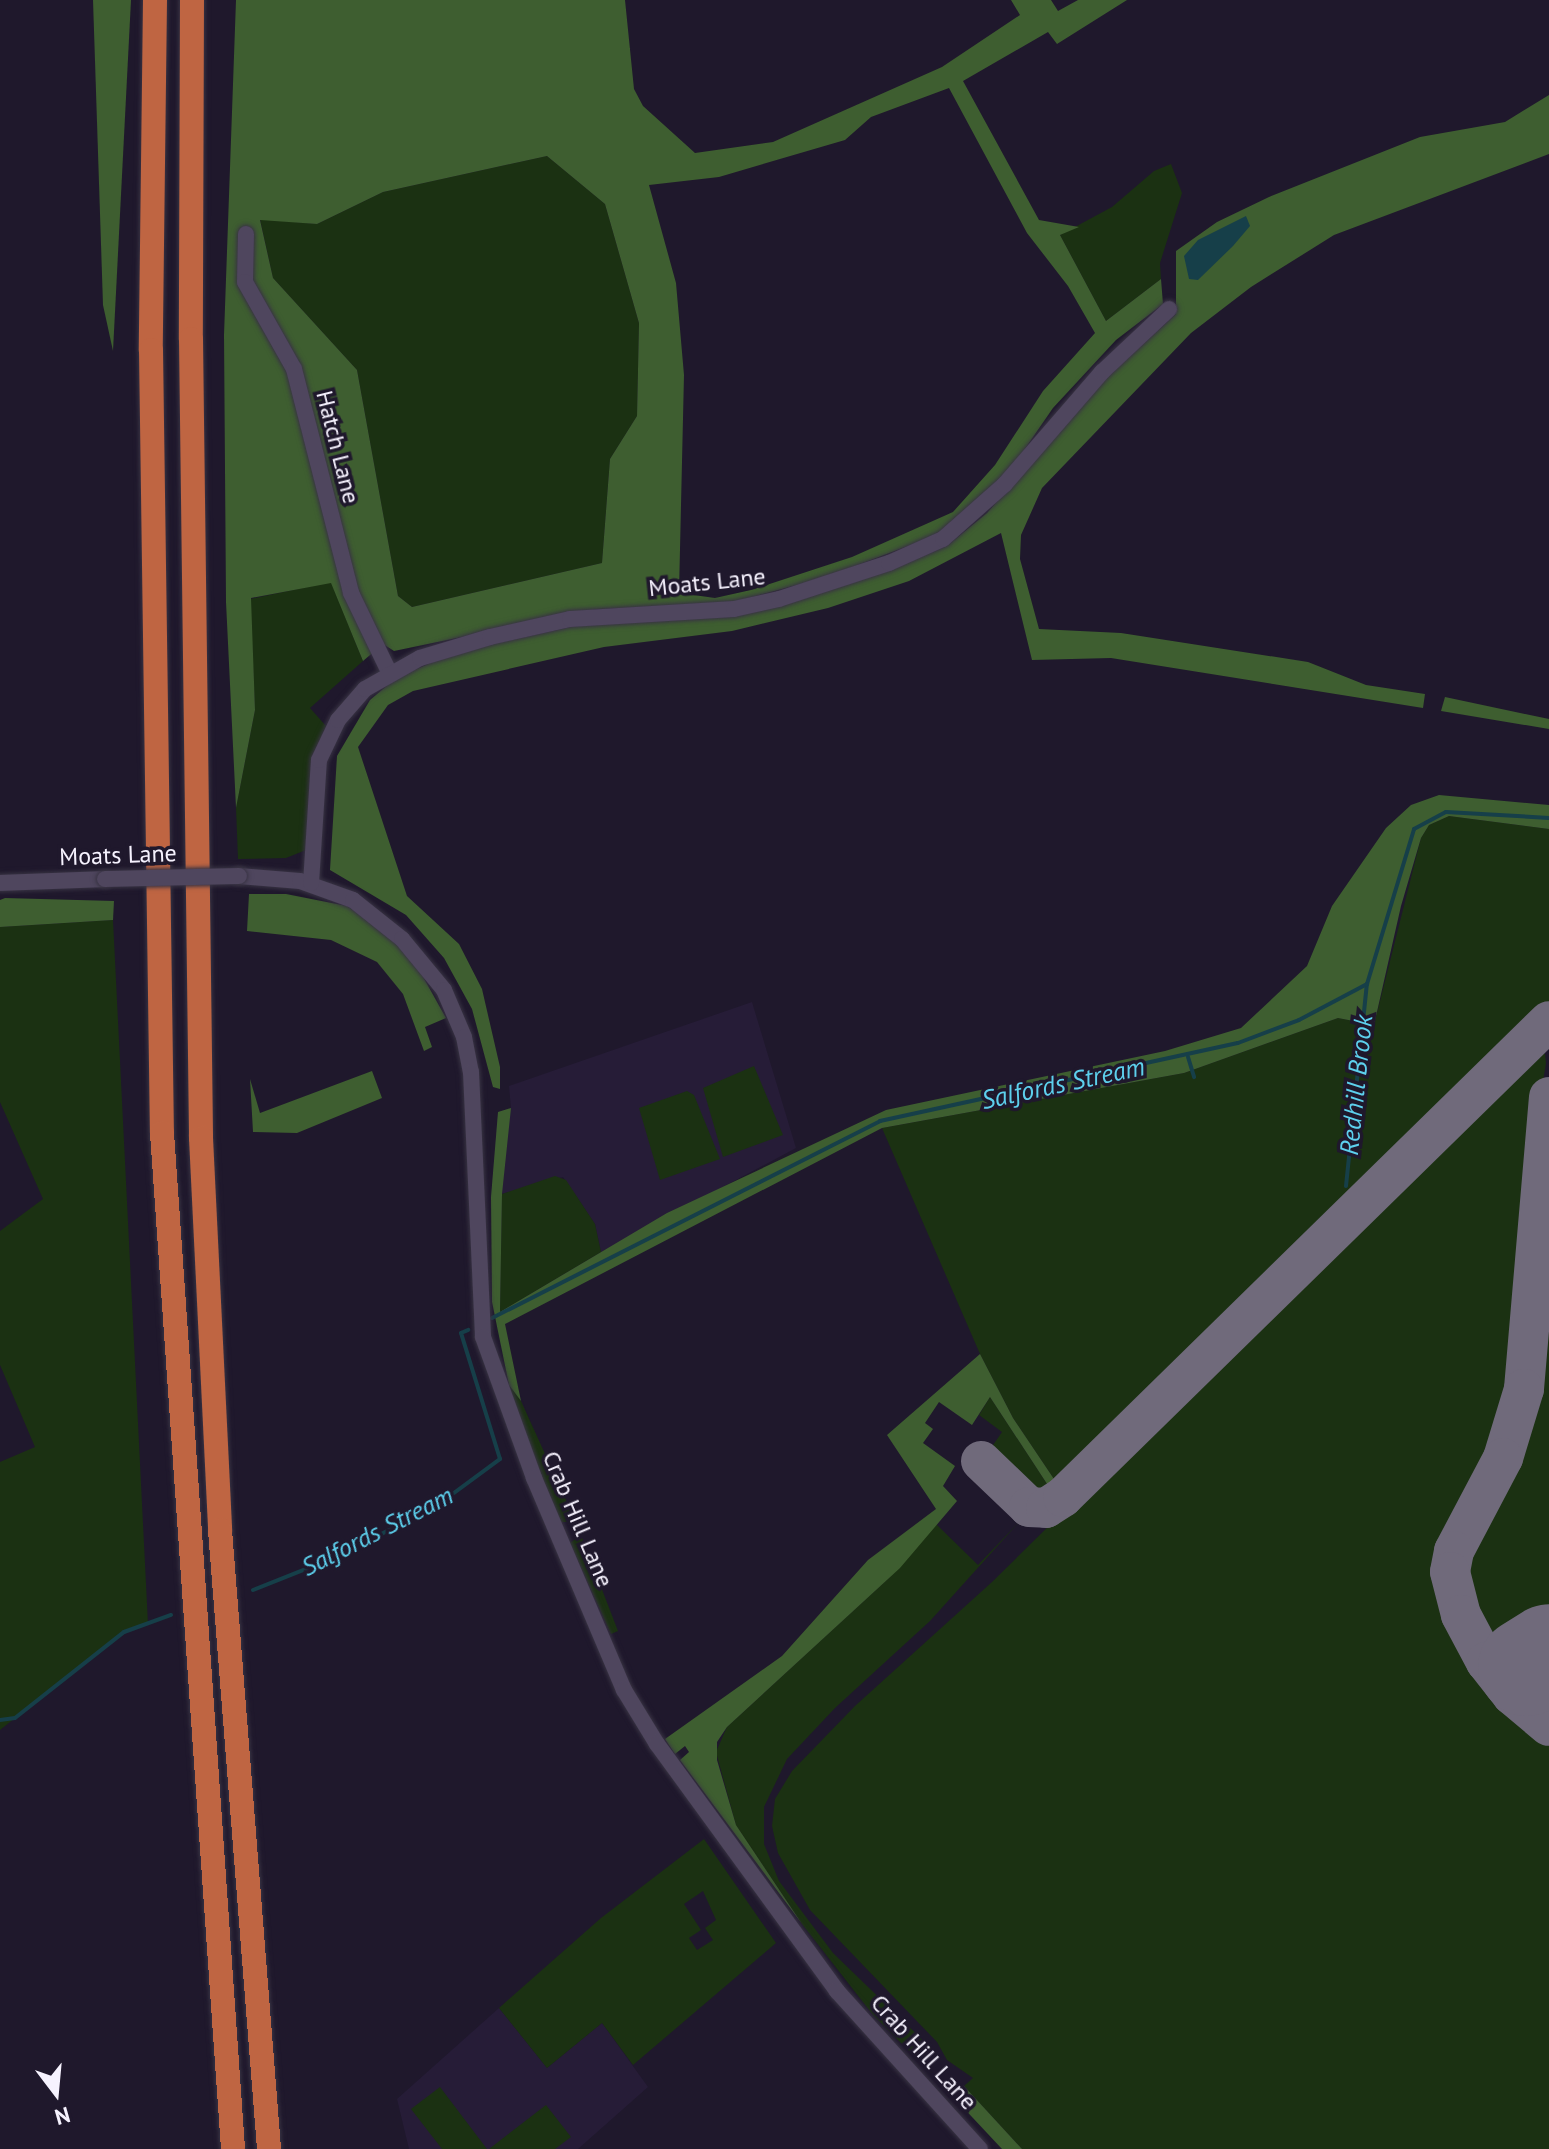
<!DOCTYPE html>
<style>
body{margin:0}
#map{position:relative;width:1549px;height:2149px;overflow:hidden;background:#1f182c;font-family:"PT Sans",sans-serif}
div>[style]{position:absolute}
.built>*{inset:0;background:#261c37}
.green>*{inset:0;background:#1b3112}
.forest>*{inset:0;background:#3e5e30}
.water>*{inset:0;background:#163f49}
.stream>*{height:4px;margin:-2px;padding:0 2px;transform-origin:2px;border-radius:2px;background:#163f49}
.taxiway>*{height:40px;margin:-20px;padding:0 20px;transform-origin:20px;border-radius:20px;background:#706a7b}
.runway>*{height:98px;margin:-49px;padding:0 49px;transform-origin:49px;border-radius:49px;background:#706a7b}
.roads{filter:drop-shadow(0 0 2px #383343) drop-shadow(0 0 2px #383343)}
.minor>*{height:16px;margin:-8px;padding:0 8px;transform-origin:8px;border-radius:8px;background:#4f465e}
.highway>*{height:24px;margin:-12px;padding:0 12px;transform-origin:12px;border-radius:12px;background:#bf6542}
.bridges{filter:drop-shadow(0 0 2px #383343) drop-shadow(0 0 2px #383343)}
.minor-bridge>*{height:16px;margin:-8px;padding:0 8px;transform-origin:8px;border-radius:8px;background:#4f465e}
span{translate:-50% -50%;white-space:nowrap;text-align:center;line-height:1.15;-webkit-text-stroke:7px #1f182c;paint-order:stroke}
.street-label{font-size:24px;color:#f6f2fe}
.water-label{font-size:26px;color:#5dd0ed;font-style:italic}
.north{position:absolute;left:16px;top:2053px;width:80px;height:80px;-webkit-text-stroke:6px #1f182c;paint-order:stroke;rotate:164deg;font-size:22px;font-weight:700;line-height:32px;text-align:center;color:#f6f2fe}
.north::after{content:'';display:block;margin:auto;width:28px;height:36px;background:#f6f2fe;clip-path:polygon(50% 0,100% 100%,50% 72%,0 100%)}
</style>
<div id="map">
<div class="built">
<div style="clip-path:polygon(752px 1002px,796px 1148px,601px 1252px,595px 1224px,563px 1177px,491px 1197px,498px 1112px,511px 1108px,509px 1086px)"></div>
<div style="clip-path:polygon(499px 2008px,547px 2068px,602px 2023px,648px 2087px,578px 2149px,409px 2149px,397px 2099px)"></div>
</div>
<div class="green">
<div style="clip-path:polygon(547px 156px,605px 204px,639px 323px,637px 416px,610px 459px,602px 563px,412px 607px,398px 596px,357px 370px,273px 278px,260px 219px,317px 224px,383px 192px)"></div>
<div style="clip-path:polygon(1171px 164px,1182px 193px,1160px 263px,1161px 279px,1106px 321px,1060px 235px,1112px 207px,1154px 171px)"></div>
<div style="clip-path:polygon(331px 582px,363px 661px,310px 708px,326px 726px,313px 762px,306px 850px,286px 858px,238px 859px,236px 808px,255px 710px,250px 599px)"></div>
<div style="clip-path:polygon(1449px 816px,1549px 829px,1549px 1008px,1060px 1488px,1013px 1418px,980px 1354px,882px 1128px,1184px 1073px,1338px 1018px,1374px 1025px,1421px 838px,1429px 825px)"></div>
<div style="clip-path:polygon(113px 920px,148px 1624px,124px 1632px,0 1730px,0 1462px,35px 1447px,0 1365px,0 1231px,43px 1199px,0 1102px,0 927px)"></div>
<div style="clip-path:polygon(1534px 1048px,1545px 1054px,1546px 1063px,1535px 1129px,1523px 1325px,1514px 1390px,1493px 1457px,1445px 1546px,1439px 1571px,1450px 1614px,1475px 1666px,1508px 1705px,1549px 1736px,1549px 2149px,1022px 2149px,964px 2086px,973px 2078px,947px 2060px,937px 2042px,810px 1910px,778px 1853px,772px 1826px,775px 1799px,792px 1771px,855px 1706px,992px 1582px)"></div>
<div style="clip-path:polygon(754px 1066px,783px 1135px,723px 1157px,703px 1088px)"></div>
<div style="clip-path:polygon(687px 1091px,694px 1095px,720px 1159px,660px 1180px,639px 1108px)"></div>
<div style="clip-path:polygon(555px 1176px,566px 1180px,595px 1224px,601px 1252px,500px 1312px,502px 1194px)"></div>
<div style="clip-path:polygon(1549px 1186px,1549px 1713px,1492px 1654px,1459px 1569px,1519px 1448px,1542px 1333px)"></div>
<div style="clip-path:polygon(509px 1385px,521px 1401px,576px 1522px,561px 1522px,525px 1442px)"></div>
<div style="clip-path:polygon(990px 1397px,1053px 1493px,1044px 1499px,991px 1448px,1002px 1432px,979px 1415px)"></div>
<div style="clip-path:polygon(1020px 1521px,930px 1621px,835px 1708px,787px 1759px,764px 1807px,764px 1844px,779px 1881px,833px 1953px,931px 2048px,936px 2060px,931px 2073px,873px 2015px,802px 1924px,736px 1825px,716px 1752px,727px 1727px,890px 1577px,935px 1523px,978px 1565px)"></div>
<div style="clip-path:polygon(581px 1535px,618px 1631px,611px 1634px,570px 1543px)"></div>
<div style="clip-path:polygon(evenodd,704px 1839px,776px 1943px,633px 2065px,602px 2023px,547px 2068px,499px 2008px,601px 1918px,704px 1839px,703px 1891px,716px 1920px,705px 1928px,713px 1940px,697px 1950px,689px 1938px,701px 1930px,684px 1904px,703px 1891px)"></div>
<div style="clip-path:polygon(440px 2087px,487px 2149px,442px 2149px,411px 2109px)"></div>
<div style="clip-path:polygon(546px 2105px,571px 2137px,555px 2149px,489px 2149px)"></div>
</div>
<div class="forest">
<div style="clip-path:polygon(93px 0,131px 0,113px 351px,103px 305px)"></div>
<div style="clip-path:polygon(evenodd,236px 0,625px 0,634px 89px,643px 106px,695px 153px,773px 142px,942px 67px,1020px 15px,1011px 0,1051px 0,1058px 11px,1078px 0,1127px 0,1057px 44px,1048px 32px,963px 81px,1039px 220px,1079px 227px,1060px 235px,1106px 321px,1161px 279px,1163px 304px,1116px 340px,1053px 408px,1011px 469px,969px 514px,929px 538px,823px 578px,722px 605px,597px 609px,394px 651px,383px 644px,363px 661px,331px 583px,251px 598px,255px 710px,236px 808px,226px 602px,224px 335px,236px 0,949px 88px,1027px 233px,1068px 286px,1095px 333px,1043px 391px,995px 465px,953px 512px,852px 557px,751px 590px,715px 598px,679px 593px,684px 375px,676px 283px,649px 185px,719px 177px,845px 140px,871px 117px,949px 88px,236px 0,547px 156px,605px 204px,639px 323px,637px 416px,610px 459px,602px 563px,412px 607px,398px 596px,357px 370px,273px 278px,260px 220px,317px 224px,383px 192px,547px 156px)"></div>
<div style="clip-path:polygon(1549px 95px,1549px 154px,1334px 235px,1251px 287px,1191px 333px,1042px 488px,1021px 535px,1020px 559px,1039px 629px,1121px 633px,1308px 662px,1366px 685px,1425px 694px,1423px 708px,1111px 658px,1032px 660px,1001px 533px,909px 581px,828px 608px,732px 631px,604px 647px,413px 691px,388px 705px,358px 747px,407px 896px,459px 944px,482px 989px,500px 1067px,500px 1089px,493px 1087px,472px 1009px,444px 958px,406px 915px,330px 870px,337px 756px,370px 700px,396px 678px,456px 652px,594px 622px,672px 620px,891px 570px,947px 546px,987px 513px,1099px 385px,1176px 314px,1176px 251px,1217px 222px,1269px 197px,1420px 137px,1505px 122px)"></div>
<div style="clip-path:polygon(1445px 697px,1549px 719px,1549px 729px,1441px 711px)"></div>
<div style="clip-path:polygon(1439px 795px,1549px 805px,1549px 829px,1449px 816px,1429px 825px,1421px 838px,1401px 906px,1374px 1025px,1338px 1018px,1184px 1073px,882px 1128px,505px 1324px,521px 1401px,509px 1385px,492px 1302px,491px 1197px,498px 1112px,511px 1108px,502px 1194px,500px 1312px,667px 1213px,886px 1110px,1165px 1051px,1241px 1028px,1307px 966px,1332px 906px,1386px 828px,1411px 805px)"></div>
<div style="clip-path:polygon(249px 894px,286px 894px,347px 906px,391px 936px,422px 975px,446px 1018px,425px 1027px,432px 1047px,424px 1051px,403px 994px,377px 962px,331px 940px,247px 931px)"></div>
<div style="clip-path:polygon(5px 898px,114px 901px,113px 920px,0 927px,0 900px)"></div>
<div style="clip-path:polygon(372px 1071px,382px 1098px,297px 1133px,253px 1132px,250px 1079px,260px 1113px)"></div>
<div style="clip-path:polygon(980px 1354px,1013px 1418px,1060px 1488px,1053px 1493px,990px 1397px,972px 1425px,939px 1402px,925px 1423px,933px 1429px,923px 1443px,955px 1466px,943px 1486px,957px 1501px,900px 1568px,727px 1727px,717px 1742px,717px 1760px,736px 1825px,802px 1924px,680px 1760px,689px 1752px,685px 1746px,675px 1754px,665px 1739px,782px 1656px,868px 1560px,936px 1509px,887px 1435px)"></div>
<div style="clip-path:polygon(953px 2080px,964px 2086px,1022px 2149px,1002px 2149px,942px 2085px)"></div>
</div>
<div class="water">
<div style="clip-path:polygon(1246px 216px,1250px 226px,1233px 246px,1198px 280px,1189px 279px,1184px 256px,1198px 240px)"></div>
</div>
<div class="stream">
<div style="left:1188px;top:1057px;width:21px;rotate:73deg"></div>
<div style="left:1346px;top:1186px;width:203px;rotate:-84.1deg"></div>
<div style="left:1367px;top:984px;width:162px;rotate:-73.1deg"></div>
<div style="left:1414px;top:829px;width:36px;rotate:-28deg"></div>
<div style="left:1446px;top:812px;width:103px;rotate:3.3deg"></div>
<div style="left:492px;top:1318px;width:435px;rotate:-26.9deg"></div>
<div style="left:880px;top:1121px;width:366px;rotate:-12.3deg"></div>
<div style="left:1238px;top:1043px;width:65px;rotate:-20.7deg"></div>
<div style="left:1299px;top:1020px;width:77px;rotate:-27.9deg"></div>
<div style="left:253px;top:1590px;width:95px;rotate:-21.7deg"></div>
<div style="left:341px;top:1555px;width:110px;rotate:-27.5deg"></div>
<div style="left:439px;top:1504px;width:76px;rotate:-36.4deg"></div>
<div style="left:500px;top:1459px;width:132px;rotate:-107.2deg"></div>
<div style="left:461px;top:1333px;width:8px;rotate:-23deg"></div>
<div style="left:0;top:1720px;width:15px;rotate:-8deg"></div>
<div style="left:15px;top:1718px;width:139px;rotate:-38.3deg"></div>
<div style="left:124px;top:1632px;width:50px;rotate:-19.9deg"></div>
</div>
<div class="taxiway">
<div style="left:1549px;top:1097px;width:293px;rotate:94.9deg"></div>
<div style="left:1524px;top:1389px;width:72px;rotate:106.9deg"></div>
<div style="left:1503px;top:1458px;width:105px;rotate:117.8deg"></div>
<div style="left:1454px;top:1551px;width:21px;rotate:101deg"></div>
<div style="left:1450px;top:1572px;width:44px;rotate:75.7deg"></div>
<div style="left:1461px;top:1615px;width:53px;rotate:62deg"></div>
<div style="left:1486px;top:1662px;width:42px;rotate:51.8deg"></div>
<div style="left:1512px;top:1695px;width:48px;rotate:40deg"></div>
<div style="left:981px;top:1461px;width:66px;rotate:43.8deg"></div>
<div style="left:1029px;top:1507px;width:17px;rotate:3deg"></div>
<div style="left:1046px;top:1508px;width:20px;rotate:-33deg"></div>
<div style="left:1063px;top:1497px;width:680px;rotate:-44.4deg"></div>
</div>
<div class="runway">
<div style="left:1527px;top:1667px;width:26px;rotate:-32deg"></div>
</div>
<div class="roads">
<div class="minor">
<div style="left:246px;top:234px;width:48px;rotate:91.2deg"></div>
<div style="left:245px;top:282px;width:100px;rotate:60.6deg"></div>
<div style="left:294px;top:369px;width:231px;rotate:75.7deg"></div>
<div style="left:351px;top:593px;width:90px;rotate:64.3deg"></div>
<div style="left:239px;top:876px;width:61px;rotate:4.7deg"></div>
<div style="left:300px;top:881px;width:56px;rotate:19.7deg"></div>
<div style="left:353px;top:900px;width:63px;rotate:38.5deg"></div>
<div style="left:402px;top:939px;width:66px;rotate:50.5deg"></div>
<div style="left:444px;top:990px;width:51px;rotate:66.9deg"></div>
<div style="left:464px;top:1037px;width:36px;rotate:79deg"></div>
<div style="left:471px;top:1072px;width:265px;rotate:87.4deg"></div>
<div style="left:483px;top:1337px;width:150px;rotate:70.1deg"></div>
<div style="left:534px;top:1478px;width:230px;rotate:67deg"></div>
<div style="left:624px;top:1690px;width:63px;rotate:58.6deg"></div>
<div style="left:657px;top:1744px;width:306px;rotate:53.9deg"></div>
<div style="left:837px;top:1991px;width:213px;rotate:47.9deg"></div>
<div style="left:0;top:883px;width:105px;rotate:-2.2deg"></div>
<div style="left:311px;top:883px;width:123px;rotate:-86.3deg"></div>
<div style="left:319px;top:760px;width:44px;rotate:-64.6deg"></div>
<div style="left:338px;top:720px;width:41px;rotate:-48.9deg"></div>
<div style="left:365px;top:689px;width:63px;rotate:-29.4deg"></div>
<div style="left:420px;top:658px;width:73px;rotate:-16.7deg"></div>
<div style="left:490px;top:637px;width:82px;rotate:-12.7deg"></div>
<div style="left:570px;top:619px;width:164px;rotate:-3.5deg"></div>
<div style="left:734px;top:609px;width:46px;rotate:-12.5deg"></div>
<div style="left:779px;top:599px;width:116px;rotate:-18.1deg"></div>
<div style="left:889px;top:563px;width:59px;rotate:-24deg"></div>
<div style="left:943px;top:539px;width:83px;rotate:-41.6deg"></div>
<div style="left:1005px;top:484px;width:148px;rotate:-49.1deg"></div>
<div style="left:1102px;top:372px;width:92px;rotate:-43.2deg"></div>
</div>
<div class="highway">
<div style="left:155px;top:0;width:350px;rotate:90.7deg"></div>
<div style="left:151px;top:350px;width:783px;rotate:89.2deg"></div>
<div style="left:162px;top:1133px;width:1018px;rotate:86deg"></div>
<div style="left:192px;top:0;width:339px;rotate:90.2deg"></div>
<div style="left:191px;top:339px;width:799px;rotate:89.28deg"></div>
<div style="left:201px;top:1138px;width:392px;rotate:87.2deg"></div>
<div style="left:220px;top:1530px;width:621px;rotate:85.47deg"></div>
</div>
</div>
<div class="bridges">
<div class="minor-bridge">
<div style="left:105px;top:879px;width:134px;rotate:-1.3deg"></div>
</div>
</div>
<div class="street-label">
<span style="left:338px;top:447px;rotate:76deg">Hatch Lane</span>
<span style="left:707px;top:582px;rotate:-6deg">Moats Lane</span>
<span style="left:118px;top:855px;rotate:-2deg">Moats Lane</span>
<span style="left:578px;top:1519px;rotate:67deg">Crab Hill Lane</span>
<span style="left:924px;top:2052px;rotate:48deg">Crab Hill Lane</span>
</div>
<div class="water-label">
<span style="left:1063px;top:1083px;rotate:-12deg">Salfords Stream</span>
<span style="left:1356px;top:1085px;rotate:-84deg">Redhill Brook</span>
<span style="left:377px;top:1531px;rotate:-27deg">Salfords Stream</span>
</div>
<div class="north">N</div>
</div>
